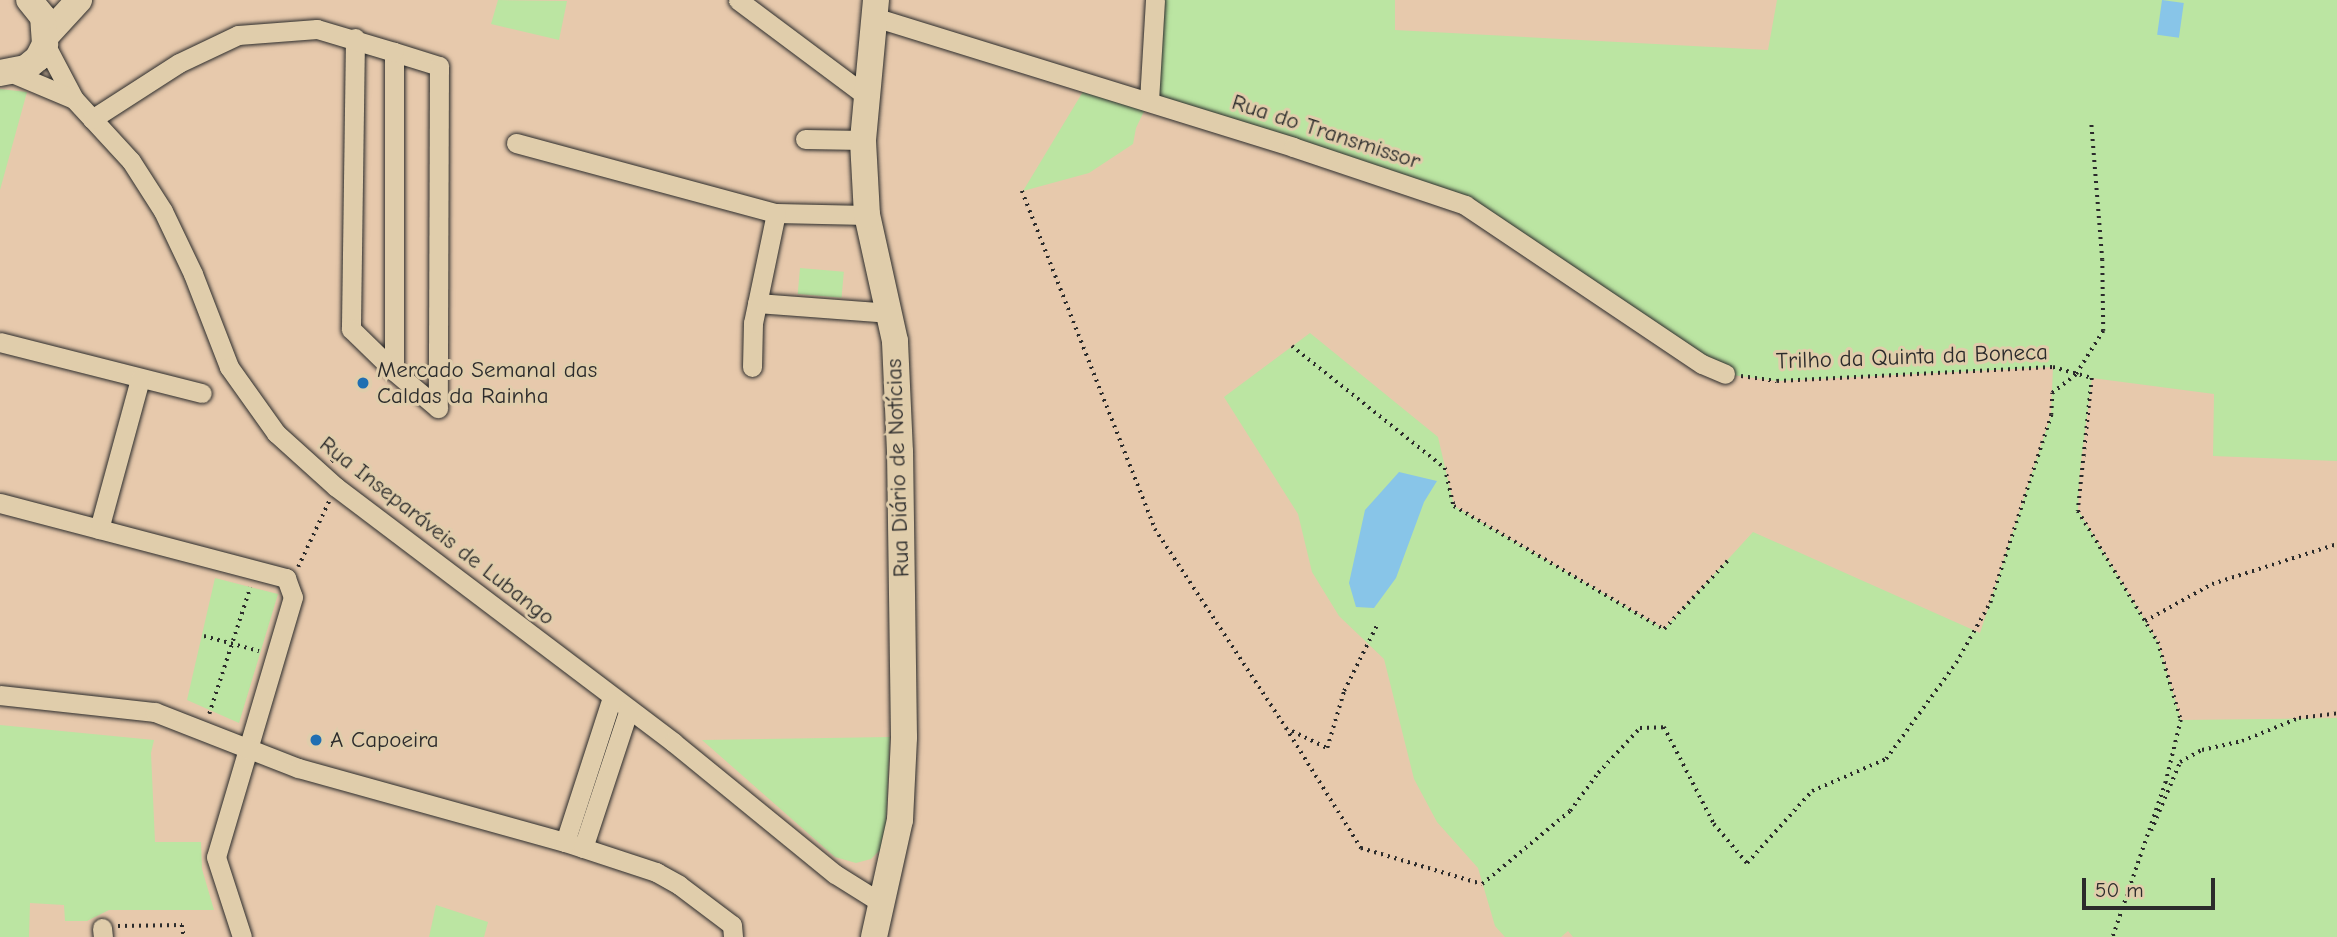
<!DOCTYPE html>
<meta charset="utf-8">
<style>
body{margin:0}
#map{position:relative;width:2337px;height:937px;overflow:hidden;background:#e7c9ac;font-family:"Comic Neue",sans-serif}
div>[style]{position:absolute}
.green>*{inset:0;background:#bbe5a2;transform-origin:0 0}
.water>*{inset:0;background:#88c5e8;transform-origin:0 0}
.path>*{height:3.5px;margin-top:-1.75px;transform-origin:0;background:repeating-linear-gradient(90deg,#2b2b2b 0 2px,transparent 0 7px)}
.roads{filter:drop-shadow(0 0 2px #2b2b2b) drop-shadow(0 0 2px #2b2b2b)}
.minor>*{height:19px;margin:-9.5px;padding:0 9.5px;transform-origin:9.5px;border-radius:9.5px;background:#e0cdab}
.major>*{height:26px;margin:-13px;padding:0 13px;transform-origin:13px;border-radius:13px;background:#e0cdab}
.dots>*{width:19px;height:19px;translate:-50% -50%;box-sizing:border-box;border:4px solid #e0cdab;border-radius:50%}
span{translate:-50% -50%;white-space:nowrap;text-align:center;line-height:1.15;-webkit-text-stroke:6px #e0cdab;paint-order:stroke}
.street-label{font-size:23px;color:#2b2b2b}
.poi-label{font-size:23px;color:#2b2b2b}
.left{translate:0 -50%;text-align:left}
.scale{position:absolute;left:2082px;top:878px;width:133px;height:32px;box-sizing:border-box;border:4px solid #2b2b2b;border-top:0;padding-left:9px;font-size:21px;line-height:24px;white-space:nowrap;color:#2b2b2b;-webkit-text-stroke:5px #e0cdab;paint-order:stroke}
</style>
<div id="map">
<div class="green">
<div style="clip-path:polygon(498px 0,567px 1px,559px 40px,491px 24px)"></div>
<div style="clip-path:polygon(1155px 0,1395px 0,1395px 30px,1768px 50px,1777px 0,2337px 0,2337px 461px,2213px 456px,2214px 394px,2092px 378px,2080px 470px,2078px 510px,2158px 642px,2181px 720px,2337px 718px,2337px 937px,1573px 937px,1568px 931px,1561px 937px,1505px 937px,1495px 926px,1478px 868px,1437px 822px,1414px 779px,1384px 659px,1339px 616px,1312px 572px,1298px 514px,1224px 397px,1310px 333px,1438px 437px,1454px 506px,1664px 629px,1753px 532px,1980px 633px,2051px 415px,2053px 367px,1777px 381px,1725px 374px,1465px 205px,1149px 101px,1136px 128px,1133px 144px,1089px 173px,1023px 191px,1087px 85px,1149px 100px)"></div>
<div style="clip-path:polygon(0 89px,27px 92px,0 190px)"></div>
<div style="left:800px;top:268px;width:44px;height:26px;rotate:5deg"></div>
<div style="clip-path:polygon(215px 578px,278px 594px,239px 723px,187px 700px)"></div>
<div style="clip-path:polygon(0 725px,154px 740px,151px 753px,155px 842px,201px 842px,202px 869px,214px 910px,109px 910px,87px 921px,65px 921px,64px 905px,30px 903px,29px 937px,0 937px)"></div>
<div style="clip-path:polygon(890px 737px,885px 845px,871px 859px,856px 863px,835px 857px,702px 740px)"></div>
<div style="clip-path:polygon(436px 905px,488px 922px,484px 937px,429px 937px)"></div>
</div>
<div class="water">
<div style="left:2162px;top:0;width:22px;height:35px;rotate:8deg"></div>
<div style="clip-path:polygon(1399px 472px,1437px 481px,1424px 502px,1396px 578px,1374px 608px,1356px 607px,1349px 583px,1365px 510px)"></div>
</div>
<div class="path">
<div style="left:1022px;top:191px;width:363px;rotate:68.5deg"></div>
<div style="left:1155px;top:529px;width:238px;rotate:56.6deg"></div>
<div style="left:1286px;top:728px;width:46px;rotate:26deg"></div>
<div style="left:1327px;top:748px;width:59px;rotate:-73.4deg"></div>
<div style="left:1344px;top:691px;width:74px;rotate:-63.4deg"></div>
<div style="left:1292px;top:346px;width:196px;rotate:38.6deg"></div>
<div style="left:1445px;top:468px;width:39px;rotate:77deg"></div>
<div style="left:1454px;top:506px;width:243px;rotate:30.4deg"></div>
<div style="left:1664px;top:629px;width:96px;rotate:-47.1deg"></div>
<div style="left:1741px;top:376px;width:36px;rotate:8deg"></div>
<div style="left:1777px;top:381px;width:276px;rotate:-2.9deg"></div>
<div style="left:2053px;top:367px;width:41px;rotate:15.8deg"></div>
<div style="left:2092px;top:378px;width:134px;rotate:96deg"></div>
<div style="left:2078px;top:511px;width:153px;rotate:58.6deg"></div>
<div style="left:2158px;top:642px;width:81px;rotate:73.6deg"></div>
<div style="left:2181px;top:720px;width:64px;rotate:103.6deg"></div>
<div style="left:2166px;top:782px;width:164px;rotate:108.9deg"></div>
<div style="left:331px;top:462px;width:16px;rotate:-47deg"></div>
<div style="left:298px;top:567px;width:73px;rotate:-64.8deg"></div>
<div style="left:2145px;top:621px;width:77px;rotate:-28.9deg"></div>
<div style="left:2212px;top:584px;width:131px;rotate:-17.7deg"></div>
<div style="left:204px;top:636px;width:57px;rotate:15.3deg"></div>
<div style="left:209px;top:714px;width:133px;rotate:-72deg"></div>
<div style="left:1286px;top:728px;width:142px;rotate:58deg"></div>
<div style="left:1361px;top:848px;width:126px;rotate:16.6deg"></div>
<div style="left:1482px;top:884px;width:114px;rotate:-39.7deg"></div>
<div style="left:1570px;top:811px;width:47px;rotate:-53.6deg"></div>
<div style="left:1598px;top:773px;width:62px;rotate:-47deg"></div>
<div style="left:1640px;top:728px;width:24px;rotate:-2deg"></div>
<div style="left:1664px;top:727px;width:109px;rotate:62.7deg"></div>
<div style="left:1714px;top:824px;width:51px;rotate:49.8deg"></div>
<div style="left:1747px;top:863px;width:97px;rotate:-47.9deg"></div>
<div style="left:1812px;top:791px;width:81px;rotate:-23.4deg"></div>
<div style="left:1886px;top:759px;width:119px;rotate:-53.9deg"></div>
<div style="left:1956px;top:663px;width:69px;rotate:-60.5deg"></div>
<div style="left:1990px;top:603px;width:198px;rotate:-72deg"></div>
<div style="left:2051px;top:415px;width:22px;rotate:-87deg"></div>
<div style="left:2052px;top:393px;width:31px;rotate:-38deg"></div>
<div style="left:2076px;top:374px;width:51px;rotate:-57.9deg"></div>
<div style="left:2103px;top:331px;width:71px;rotate:-90.8deg"></div>
<div style="left:2102px;top:260px;width:136px;rotate:-94.6deg"></div>
<div style="left:2151px;top:831px;width:75px;rotate:-67.2deg"></div>
<div style="left:2180px;top:762px;width:25px;rotate:-29deg"></div>
<div style="left:2202px;top:750px;width:41px;rotate:-12.7deg"></div>
<div style="left:2242px;top:741px;width:61px;rotate:-22deg"></div>
<div style="left:2299px;top:718px;width:38px;rotate:-7deg"></div>
<div style="left:118px;top:926px;width:64px;rotate:-0.9deg"></div>
<div style="left:182px;top:925px;width:12px;rotate:81deg"></div>
</div>
<div class="roads">
<div class="minor">
<div style="left:738px;top:0;width:159px;rotate:36.8deg"></div>
<div style="left:874px;top:17px;width:439px;rotate:17.2deg"></div>
<div style="left:1293px;top:147px;width:182px;rotate:18.6deg"></div>
<div style="left:1465px;top:205px;width:285px;rotate:33.9deg"></div>
<div style="left:1702px;top:364px;width:25px;rotate:23deg"></div>
<div style="left:355px;top:38px;width:291px;rotate:90.8deg"></div>
<div style="left:351px;top:329px;width:60px;rotate:44.3deg"></div>
<div style="left:394px;top:371px;width:319px;rotate:-90deg"></div>
<div style="left:394px;top:52px;width:47px;rotate:17.3deg"></div>
<div style="left:439px;top:66px;width:342px;rotate:90.2deg"></div>
<div style="left:438px;top:408px;width:57px;rotate:-139.9deg"></div>
<div style="left:45px;top:44px;width:62px;rotate:62.2deg"></div>
<div style="left:74px;top:99px;width:84px;rotate:47.4deg"></div>
<div style="left:131px;top:161px;width:59px;rotate:57.4deg"></div>
<div style="left:163px;top:211px;width:70px;rotate:64.5deg"></div>
<div style="left:193px;top:274px;width:100px;rotate:68.8deg"></div>
<div style="left:229px;top:367px;width:81px;rotate:54.5deg"></div>
<div style="left:276px;top:433px;width:81px;rotate:42deg"></div>
<div style="left:336px;top:487px;width:423px;rotate:37.1deg"></div>
<div style="left:673px;top:742px;width:209px;rotate:39.2deg"></div>
<div style="left:835px;top:874px;width:57px;rotate:32deg"></div>
<div style="left:12px;top:73px;width:67px;rotate:22.8deg"></div>
<div style="left:1149px;top:101px;width:101px;rotate:-86.6deg"></div>
<div style="left:92px;top:119px;width:103px;rotate:-32.8deg"></div>
<div style="left:179px;top:63px;width:65px;rotate:-25.4deg"></div>
<div style="left:238px;top:35px;width:79px;rotate:-4.3deg"></div>
<div style="left:317px;top:29px;width:80px;rotate:16.6deg"></div>
<div style="left:805px;top:139px;width:58px;rotate:1deg"></div>
<div style="left:516px;top:143px;width:269px;rotate:15.1deg"></div>
<div style="left:776px;top:213px;width:91px;rotate:1.3deg"></div>
<div style="left:757px;top:303px;width:134px;rotate:4.3deg"></div>
<div style="left:0;top:342px;width:208px;rotate:14.2deg"></div>
<div style="left:752px;top:367px;width:44px;rotate:-88.7deg"></div>
<div style="left:753px;top:323px;width:112px;rotate:-78.2deg"></div>
<div style="left:0;top:503px;width:296px;rotate:14.7deg"></div>
<div style="left:286px;top:578px;width:20px;rotate:70deg"></div>
<div style="left:293px;top:597px;width:271px;rotate:106.5deg"></div>
<div style="left:216px;top:857px;width:84px;rotate:72deg"></div>
<div style="left:99px;top:529px;width:156px;rotate:-74.7deg"></div>
<div style="left:0;top:695px;width:156px;rotate:6.3deg"></div>
<div style="left:155px;top:712px;width:154px;rotate:21.4deg"></div>
<div style="left:298px;top:768px;width:277px;rotate:15.5deg"></div>
<div style="left:565px;top:842px;width:96px;rotate:18.2deg"></div>
<div style="left:656px;top:872px;width:26px;rotate:29deg"></div>
<div style="left:679px;top:885px;width:66px;rotate:37deg"></div>
<div style="left:732px;top:925px;width:12px;rotate:85deg"></div>
<div style="left:565px;top:842px;width:152px;rotate:-72deg"></div>
<div style="left:583px;top:848px;width:146px;rotate:-71.7deg"></div>
<div style="left:102px;top:928px;width:9px;rotate:84deg"></div>
</div>
<div class="major">
<div style="left:46px;top:36px;width:49px;rotate:-47.5deg"></div>
<div style="left:0;top:73px;width:26px;rotate:-11deg"></div>
<div style="left:26px;top:68px;width:16px;rotate:-40deg"></div>
<div style="left:38px;top:58px;width:16px;rotate:-63deg"></div>
<div style="left:45px;top:44px;width:27px;rotate:-94deg"></div>
<div style="left:43px;top:17px;width:22px;rotate:-129deg"></div>
<div style="left:874px;top:937px;width:120px;rotate:-77.5deg"></div>
<div style="left:900px;top:820px;width:83px;rotate:-87.2deg"></div>
<div style="left:904px;top:737px;width:285px;rotate:-90.8deg"></div>
<div style="left:900px;top:452px;width:111px;rotate:-92.6deg"></div>
<div style="left:895px;top:341px;width:129px;rotate:-102.5deg"></div>
<div style="left:867px;top:215px;width:75px;rotate:-93.1deg"></div>
<div style="left:863px;top:140px;width:141px;rotate:-84.7deg"></div>
</div>
</div>
<div class="dots">
<div style="left:363px;top:383px;background:#1f6fb2"></div>
<div style="left:316px;top:740px;background:#1f6fb2"></div>
</div>
<div class="street-label">
<span style="left:1326px;top:132px;rotate:18deg">Rua do Transmissor</span>
<span style="left:1912px;top:357px;rotate:-2deg">Trilho da Quinta da Boneca</span>
<span style="left:898px;top:468px;rotate:-92deg">Rua Diário de Notícias</span>
<span style="left:437px;top:531px;rotate:38deg">Rua Inseparáveis de Lubango</span>
</div>
<div class="poi-label">
<span class="left" style="left:377px;top:383px">Mercado Semanal das<br>Caldas da Rainha</span>
<span class="left" style="left:330px;top:740px">A Capoeira</span>
</div>
<div class="scale">50 m</div>
</div>
